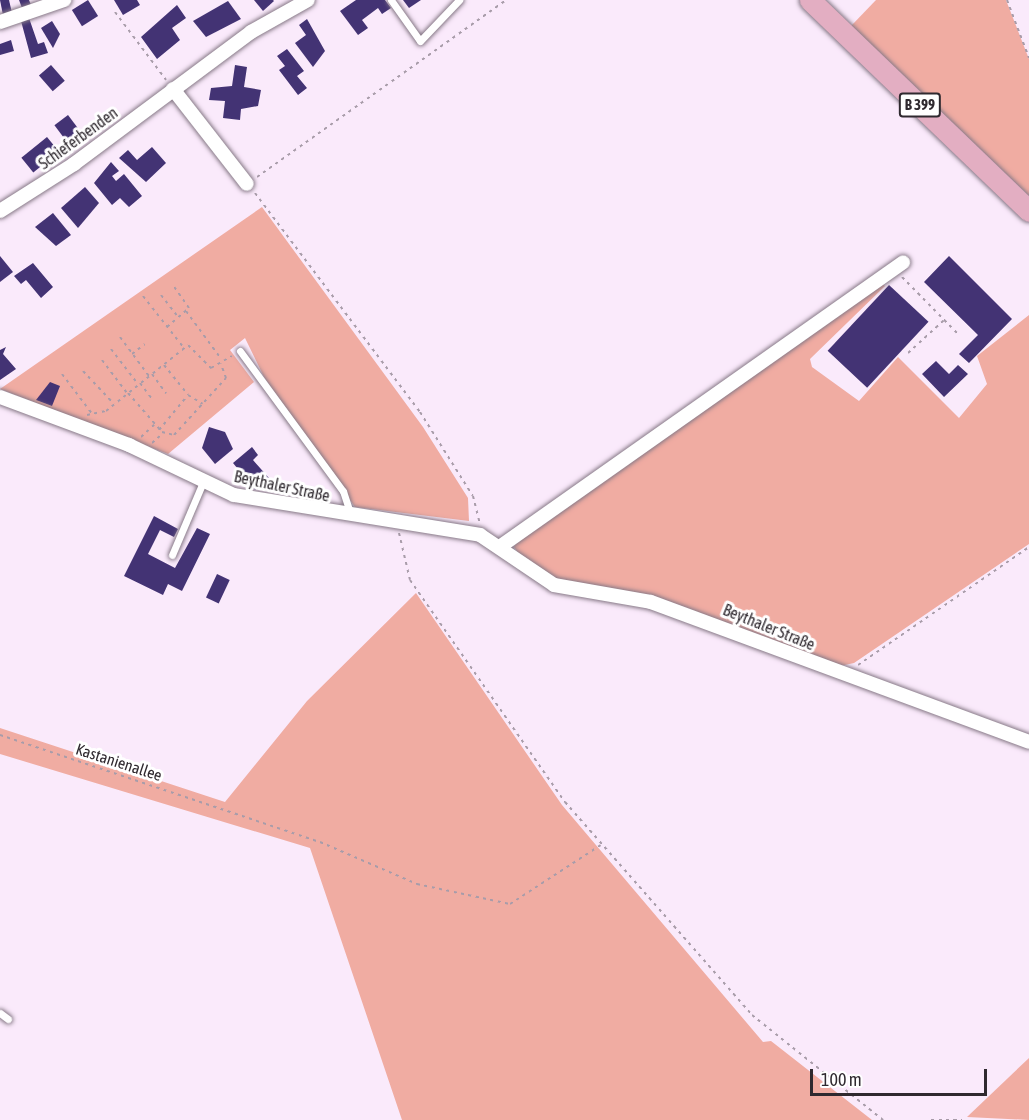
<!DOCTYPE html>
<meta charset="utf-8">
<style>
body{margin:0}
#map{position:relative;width:1029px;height:1120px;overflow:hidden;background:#faeafb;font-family:"Asap Condensed",sans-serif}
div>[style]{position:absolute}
.green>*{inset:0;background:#f0aca2}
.building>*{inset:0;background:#433374;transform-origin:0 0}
.path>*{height:2px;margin-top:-1px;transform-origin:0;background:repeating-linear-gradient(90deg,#a89ca9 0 3px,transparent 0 7.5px)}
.roads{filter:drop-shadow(0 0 2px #877987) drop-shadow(0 0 2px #877987)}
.lane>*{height:7px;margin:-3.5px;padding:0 3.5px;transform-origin:3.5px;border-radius:3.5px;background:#fff}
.street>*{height:14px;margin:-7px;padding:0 7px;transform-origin:7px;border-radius:7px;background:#fff}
.primary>*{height:21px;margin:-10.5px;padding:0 10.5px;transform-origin:10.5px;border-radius:10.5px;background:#e3aec2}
span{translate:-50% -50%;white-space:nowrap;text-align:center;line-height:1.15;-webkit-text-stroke:6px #fff;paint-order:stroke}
.shield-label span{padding:2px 4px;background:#fff;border:2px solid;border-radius:4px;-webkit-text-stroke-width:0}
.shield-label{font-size:15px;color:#2f292f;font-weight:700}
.street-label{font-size:16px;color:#2f292f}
.scale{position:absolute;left:810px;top:1069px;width:177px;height:27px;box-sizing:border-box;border:3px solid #2f292f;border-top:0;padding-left:8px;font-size:18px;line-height:21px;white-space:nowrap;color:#2f292f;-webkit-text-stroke:4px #fff;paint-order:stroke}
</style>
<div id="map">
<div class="green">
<div style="clip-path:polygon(876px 0,1006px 0,1029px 59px,1029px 196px,851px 26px)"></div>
<div style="clip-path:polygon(262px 207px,423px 427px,468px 498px,469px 521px,355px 507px,264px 377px,245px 338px,230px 350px,254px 382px,168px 454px,0 389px)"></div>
<div style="clip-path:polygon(880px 282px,885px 286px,810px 359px,812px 367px,859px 401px,898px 357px,959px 418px,987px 384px,977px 356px,1029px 315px,1029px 544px,854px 663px,840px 666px,653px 596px,557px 580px,519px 554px,514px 547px,518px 538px)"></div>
<div style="clip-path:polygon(416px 593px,562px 805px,763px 1042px,771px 1041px,872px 1120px,402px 1120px,310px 848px,0 754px,0 728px,225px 802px,307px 701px)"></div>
<div style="clip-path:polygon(1029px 1058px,1029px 1120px,967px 1117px)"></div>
</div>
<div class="building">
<div style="clip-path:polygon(0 0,9px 0,12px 13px,3px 15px)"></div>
<div style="clip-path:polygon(19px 0,29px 0,31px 5px,22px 8px)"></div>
<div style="left:88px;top:0;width:19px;height:19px;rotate:58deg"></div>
<div style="clip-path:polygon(114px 0,137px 0,140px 5px,123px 15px)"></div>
<div style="clip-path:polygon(254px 0,273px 0,274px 1px,263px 11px)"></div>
<div style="clip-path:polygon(356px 0,385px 0,391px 8px,382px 14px,378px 8px,362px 20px,368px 28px,358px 35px,340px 11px)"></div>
<div style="clip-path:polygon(403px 0,421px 0,409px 8px)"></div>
<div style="clip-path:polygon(228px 1px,241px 19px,206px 37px,193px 21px)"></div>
<div style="clip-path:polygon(177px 5px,186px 18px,172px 28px,180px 40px,157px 59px,141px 37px)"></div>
<div style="clip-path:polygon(29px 18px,38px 44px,44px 42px,48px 53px,31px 58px,21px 21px)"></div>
<div style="clip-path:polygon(307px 19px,325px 51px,313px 67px,295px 43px,306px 35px,299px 25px)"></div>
<div style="clip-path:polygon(52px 21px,60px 34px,53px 48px,41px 28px)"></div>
<div style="clip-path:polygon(11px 40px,14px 51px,0 55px,0 44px)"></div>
<div style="clip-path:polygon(287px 49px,304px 71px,297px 76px,307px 88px,298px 95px,279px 70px,285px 66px,277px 56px)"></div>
<div style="left:51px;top:65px;width:21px;height:16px;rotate:49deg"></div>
<div style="clip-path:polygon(235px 65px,247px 67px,244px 87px,261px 90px,258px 106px,241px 109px,240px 120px,223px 118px,225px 101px,209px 100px,211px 88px,232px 86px)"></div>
<div style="left:68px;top:115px;width:21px;height:17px;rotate:53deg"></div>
<div style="left:47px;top:137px;width:19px;height:33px;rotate:51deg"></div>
<div style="clip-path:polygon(152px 147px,166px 163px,146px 182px,119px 158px,128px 150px,137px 160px)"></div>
<div style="clip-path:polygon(111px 162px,119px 171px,112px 176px,116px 181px,124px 174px,142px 196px,129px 207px,120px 198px,112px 205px,94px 183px)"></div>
<div style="clip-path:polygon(85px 187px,99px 203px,78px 228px,61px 208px)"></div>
<div style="clip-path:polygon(53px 213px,71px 235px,56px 246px,35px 227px)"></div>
<div style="clip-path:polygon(0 256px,13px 272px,0 282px)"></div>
<div style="clip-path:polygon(949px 256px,1012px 319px,969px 363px,959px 354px,978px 335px,924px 282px)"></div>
<div style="clip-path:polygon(33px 263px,53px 287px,41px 298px,26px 280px,21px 284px,14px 276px)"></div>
<div style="left:889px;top:285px;width:54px;height:90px;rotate:43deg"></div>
<div style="clip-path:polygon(6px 347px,3px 354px,16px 369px,0 380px,0 350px)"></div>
<div style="clip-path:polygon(936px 361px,949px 374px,958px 365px,968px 374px,944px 397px,922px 374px)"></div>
<div style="clip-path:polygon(50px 382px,60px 386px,52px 406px,36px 400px)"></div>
<div style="clip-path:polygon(209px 427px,225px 432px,233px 449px,215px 464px,202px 448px)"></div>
<div style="clip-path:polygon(252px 447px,258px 455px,253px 460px,269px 478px,255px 490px,233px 463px)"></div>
<div style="clip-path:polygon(154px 516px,178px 529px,174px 537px,160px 530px,148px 554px,175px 568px,197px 528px,210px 534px,182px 591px,168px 584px,163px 595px,124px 576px)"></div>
<div style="left:217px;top:574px;width:14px;height:26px;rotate:25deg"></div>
</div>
<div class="path">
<div style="left:1007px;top:0;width:62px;rotate:69.2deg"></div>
<div style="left:115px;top:12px;width:85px;rotate:53.1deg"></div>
<div style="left:257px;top:177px;width:305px;rotate:-35.4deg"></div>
<div style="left:255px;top:193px;width:274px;rotate:53deg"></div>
<div style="left:420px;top:412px;width:99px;rotate:57.8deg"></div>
<div style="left:473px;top:496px;width:29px;rotate:76deg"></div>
<div style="left:902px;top:277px;width:81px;rotate:45.5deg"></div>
<div style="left:161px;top:295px;width:28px;rotate:52deg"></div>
<div style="left:143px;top:296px;width:66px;rotate:51.7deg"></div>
<div style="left:186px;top:311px;width:56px;rotate:53.7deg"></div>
<div style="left:167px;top:327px;width:29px;rotate:-41deg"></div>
<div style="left:189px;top:308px;width:29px;rotate:-125deg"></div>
<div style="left:120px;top:337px;width:49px;rotate:53.4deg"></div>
<div style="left:111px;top:349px;width:44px;rotate:52.4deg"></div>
<div style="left:908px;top:353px;width:49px;rotate:-42.5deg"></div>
<div style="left:132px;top:354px;width:16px;rotate:-38deg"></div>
<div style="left:102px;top:360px;width:41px;rotate:52.9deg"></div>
<div style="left:164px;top:365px;width:38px;rotate:51deg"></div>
<div style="left:188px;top:395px;width:17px;rotate:31deg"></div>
<div style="left:83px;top:371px;width:45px;rotate:46.8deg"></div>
<div style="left:62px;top:374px;width:51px;rotate:52.9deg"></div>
<div style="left:152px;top:374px;width:24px;rotate:54deg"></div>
<div style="left:140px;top:383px;width:21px;rotate:53deg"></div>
<div style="left:128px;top:393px;width:52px;rotate:48.9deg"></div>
<div style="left:162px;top:432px;width:12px;rotate:14deg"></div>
<div style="left:174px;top:435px;width:77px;rotate:-47.6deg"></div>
<div style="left:226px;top:378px;width:15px;rotate:-110deg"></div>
<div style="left:87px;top:415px;width:19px;rotate:-12deg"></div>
<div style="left:106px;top:411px;width:105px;rotate:-38.8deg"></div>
<div style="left:188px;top:345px;width:33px;rotate:45deg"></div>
<div style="left:211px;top:368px;width:24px;rotate:-30deg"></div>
<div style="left:159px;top:430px;width:45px;rotate:-50.4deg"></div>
<div style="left:141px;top:437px;width:18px;rotate:-43deg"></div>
<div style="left:152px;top:443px;width:15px;rotate:-42deg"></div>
<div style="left:399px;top:533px;width:48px;rotate:76.8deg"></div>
<div style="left:410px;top:580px;width:271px;rotate:55.1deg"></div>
<div style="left:565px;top:802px;width:283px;rotate:48.7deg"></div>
<div style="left:752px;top:1015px;width:168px;rotate:38.7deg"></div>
<div style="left:858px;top:665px;width:208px;rotate:-34.6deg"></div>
<div style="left:0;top:735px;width:337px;rotate:18.5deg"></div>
<div style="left:320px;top:842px;width:106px;rotate:23.4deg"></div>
<div style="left:417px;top:884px;width:95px;rotate:12.1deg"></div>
<div style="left:510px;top:904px;width:108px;rotate:-33deg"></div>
<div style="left:931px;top:1120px;width:31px"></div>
</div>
<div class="roads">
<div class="lane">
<div style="left:391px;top:0;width:50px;rotate:54.7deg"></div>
<div style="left:420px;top:41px;width:57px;rotate:-46.4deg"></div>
<div style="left:240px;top:351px;width:174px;rotate:53.7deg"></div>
<div style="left:343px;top:491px;width:25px;rotate:72deg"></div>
<div style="left:172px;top:555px;width:79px;rotate:-67deg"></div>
<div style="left:0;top:1013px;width:10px;rotate:37deg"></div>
</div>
<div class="street">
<div style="left:0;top:22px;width:68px;rotate:-19deg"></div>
<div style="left:173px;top:89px;width:120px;rotate:52.1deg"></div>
<div style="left:0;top:211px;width:88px;rotate:-32.4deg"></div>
<div style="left:74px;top:164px;width:221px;rotate:-36.7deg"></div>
<div style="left:251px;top:32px;width:65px;rotate:-29.3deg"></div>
<div style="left:0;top:397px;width:138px;rotate:20.4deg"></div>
<div style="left:129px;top:445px;width:116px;rotate:25.5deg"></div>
<div style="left:234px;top:495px;width:249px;rotate:9.2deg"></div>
<div style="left:480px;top:535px;width:89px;rotate:34deg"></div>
<div style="left:554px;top:585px;width:98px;rotate:9.9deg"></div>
<div style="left:651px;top:602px;width:403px;rotate:20.3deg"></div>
<div style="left:501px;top:546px;width:492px;rotate:-35.2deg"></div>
</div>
<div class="primary">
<div style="left:810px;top:0;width:304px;rotate:43.9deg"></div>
</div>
</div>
<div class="shield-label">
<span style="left:920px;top:105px">B 399</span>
</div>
<div class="street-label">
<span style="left:78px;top:138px;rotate:-36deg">Schieferbenden</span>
<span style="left:282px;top:486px;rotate:12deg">Beythaler Straße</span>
<span style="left:769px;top:627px;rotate:22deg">Beythaler Straße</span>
<span style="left:119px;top:762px;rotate:18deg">Kastanienallee</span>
</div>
<div class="scale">100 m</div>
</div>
